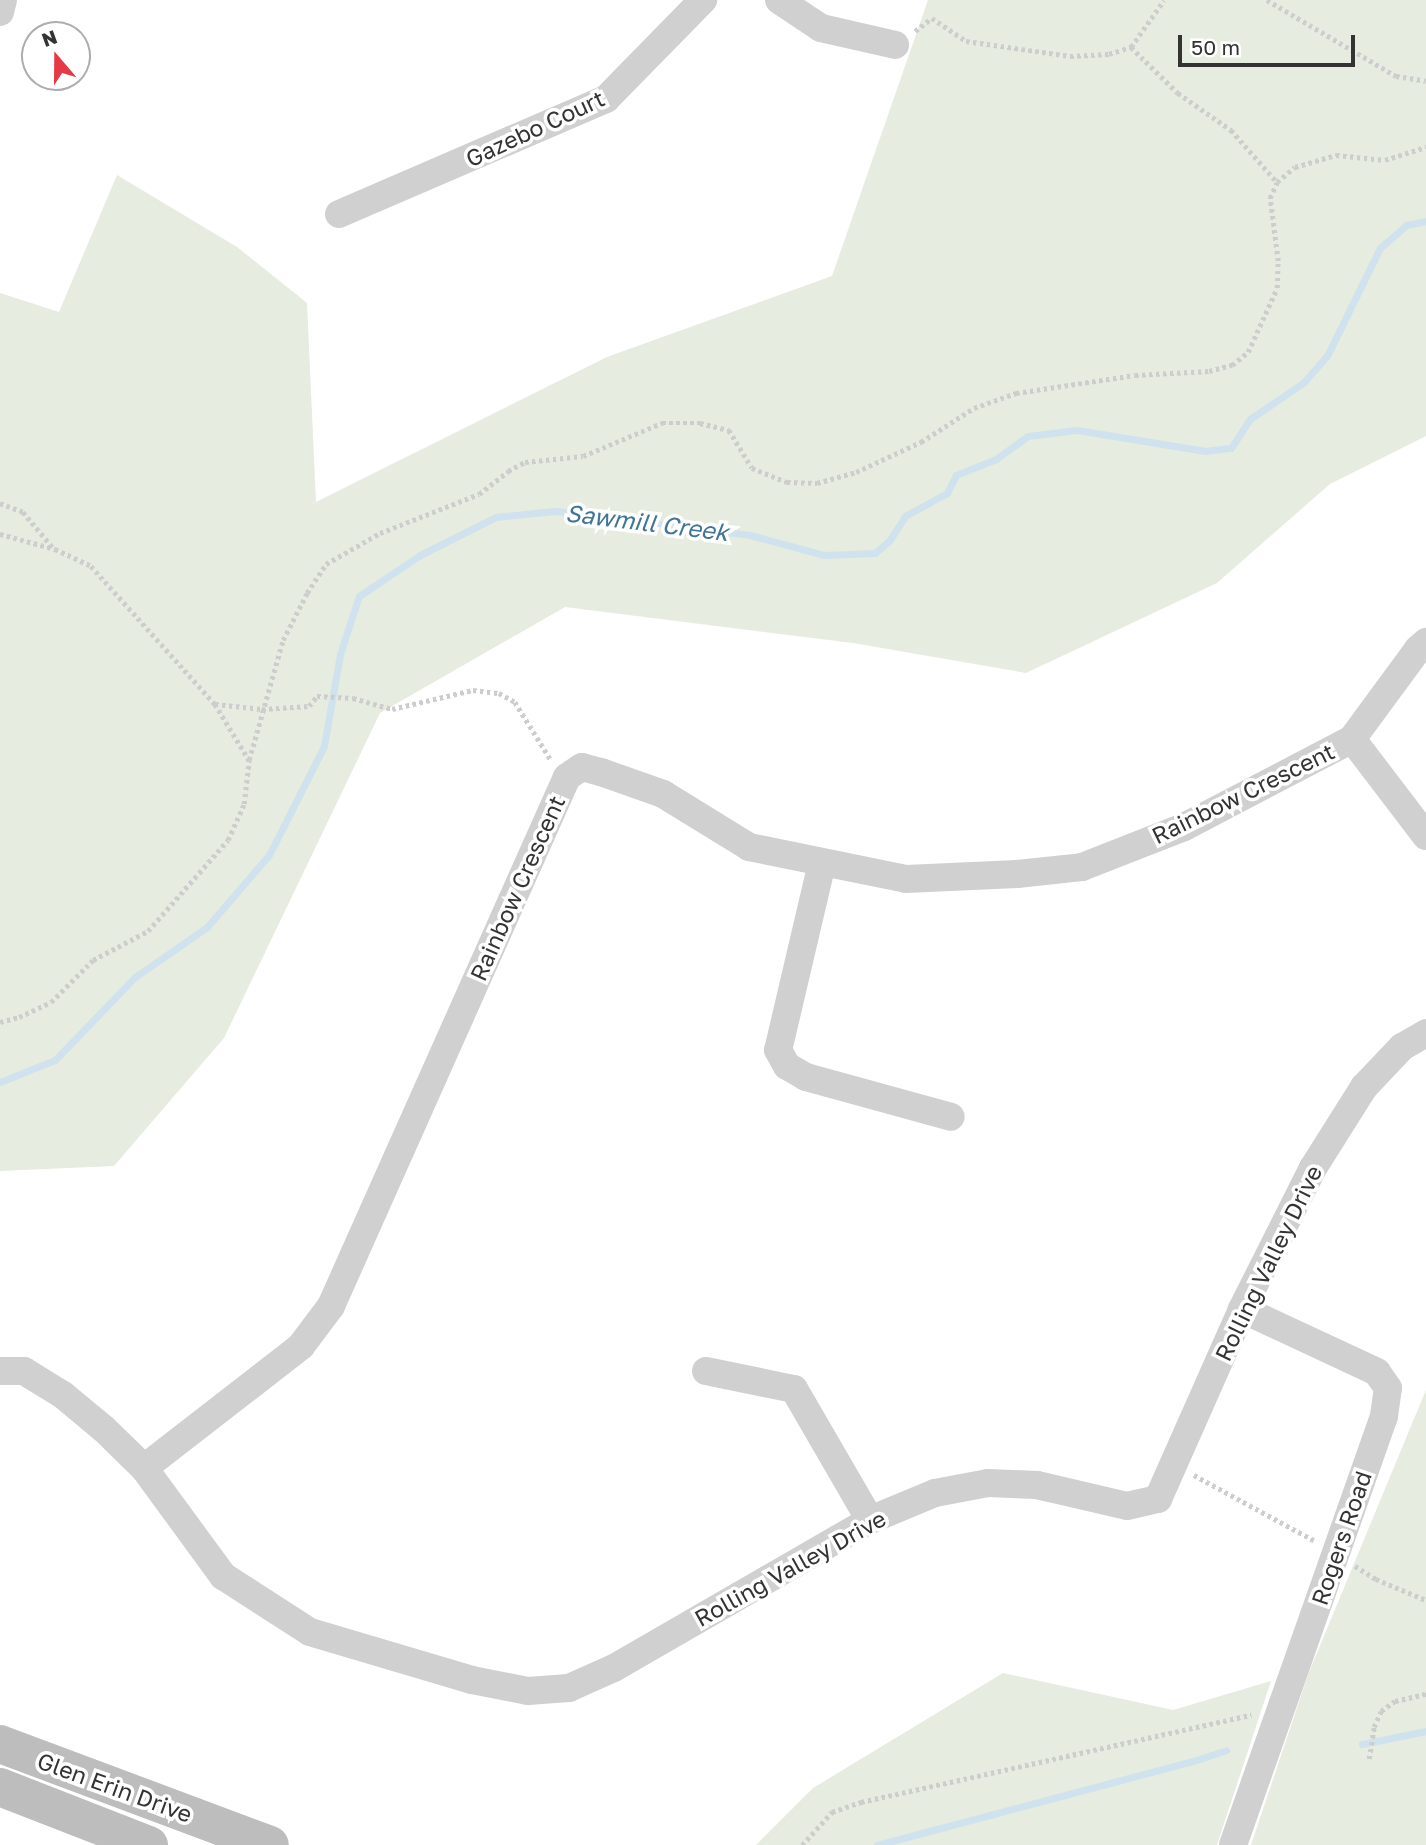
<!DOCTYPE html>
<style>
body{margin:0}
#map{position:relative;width:1426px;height:1845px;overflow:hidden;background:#fff;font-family:"Golos Text",sans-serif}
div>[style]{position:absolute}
.green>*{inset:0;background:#e6ecdf}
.stream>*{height:7px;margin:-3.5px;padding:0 3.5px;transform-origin:3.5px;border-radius:3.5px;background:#cfe2ee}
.path>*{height:4.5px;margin-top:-2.25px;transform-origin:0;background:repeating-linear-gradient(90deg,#cdcdcd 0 3.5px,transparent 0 7px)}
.street>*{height:28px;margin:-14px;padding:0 14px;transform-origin:14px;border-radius:14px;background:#d0d0d0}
.secondary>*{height:38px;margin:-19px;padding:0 19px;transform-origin:19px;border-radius:19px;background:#bdbdbd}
span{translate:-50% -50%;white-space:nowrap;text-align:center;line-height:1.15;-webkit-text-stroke:7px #fff;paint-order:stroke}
.street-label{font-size:23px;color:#333}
.water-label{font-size:24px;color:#3f7597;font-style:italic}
.north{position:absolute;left:21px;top:21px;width:70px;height:70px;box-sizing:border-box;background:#fff;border:2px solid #adadad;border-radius:50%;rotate:340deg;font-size:19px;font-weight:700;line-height:28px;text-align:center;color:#333}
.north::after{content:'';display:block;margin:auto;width:24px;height:32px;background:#e63946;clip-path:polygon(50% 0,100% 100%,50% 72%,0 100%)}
.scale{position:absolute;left:1178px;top:35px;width:177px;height:32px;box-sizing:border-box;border:4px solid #333;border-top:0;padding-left:9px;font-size:21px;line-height:24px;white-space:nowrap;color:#333;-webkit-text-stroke:5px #fff;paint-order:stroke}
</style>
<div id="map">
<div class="green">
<div style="clip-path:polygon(928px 0,1426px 0,1426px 436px,1330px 484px,1217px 583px,1026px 673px,853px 643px,565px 607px,380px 713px,224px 1038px,114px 1166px,0 1171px,0 293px,59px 312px,117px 175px,237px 247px,307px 303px,316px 502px,607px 357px,832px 276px)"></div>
<div style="clip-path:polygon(1426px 1390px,1426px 1845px,1251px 1845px,1309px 1672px)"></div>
<div style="clip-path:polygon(1003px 1673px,1173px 1710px,1271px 1681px,1217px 1845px,756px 1845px,813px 1788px)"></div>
</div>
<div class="stream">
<div style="left:0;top:1082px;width:59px;rotate:-21.8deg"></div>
<div style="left:55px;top:1060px;width:115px;rotate:-46.1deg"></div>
<div style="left:135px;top:977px;width:88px;rotate:-34.8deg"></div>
<div style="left:207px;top:927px;width:95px;rotate:-49.3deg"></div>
<div style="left:269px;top:855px;width:122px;rotate:-63.2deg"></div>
<div style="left:324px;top:746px;width:93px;rotate:-80.1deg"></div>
<div style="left:340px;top:654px;width:61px;rotate:-71.9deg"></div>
<div style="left:359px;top:596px;width:73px;rotate:-33.9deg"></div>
<div style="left:420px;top:555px;width:85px;rotate:-26.6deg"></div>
<div style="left:496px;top:517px;width:59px;rotate:-5.8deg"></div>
<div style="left:555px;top:511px;width:196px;rotate:7deg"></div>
<div style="left:750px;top:535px;width:77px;rotate:15.1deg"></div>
<div style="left:824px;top:555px;width:51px;rotate:-2.2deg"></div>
<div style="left:875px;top:553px;width:18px;rotate:-41deg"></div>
<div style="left:889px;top:541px;width:30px;rotate:-57deg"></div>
<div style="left:905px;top:516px;width:48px;rotate:-28.7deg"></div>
<div style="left:947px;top:493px;width:20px;rotate:-63deg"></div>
<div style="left:956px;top:475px;width:43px;rotate:-21.8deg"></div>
<div style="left:996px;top:459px;width:39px;rotate:-36deg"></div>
<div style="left:1028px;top:436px;width:49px;rotate:-7deg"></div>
<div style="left:1077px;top:430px;width:130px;rotate:9.3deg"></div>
<div style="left:1205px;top:451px;width:26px;rotate:-7deg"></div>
<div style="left:1231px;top:448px;width:35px;rotate:-57deg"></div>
<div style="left:1250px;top:419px;width:65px;rotate:-34.4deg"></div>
<div style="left:1304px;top:382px;width:35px;rotate:-49deg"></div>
<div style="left:1327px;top:356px;width:120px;rotate:-63.9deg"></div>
<div style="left:1380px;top:248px;width:35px;rotate:-41deg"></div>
<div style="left:1406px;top:225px;width:20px;rotate:-11deg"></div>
<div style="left:1362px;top:1744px;width:65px;rotate:-11.5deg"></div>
<div style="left:877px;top:1845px;width:324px;rotate:-14.9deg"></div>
<div style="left:1190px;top:1762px;width:38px;rotate:-18deg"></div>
</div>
<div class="path">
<div style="left:1267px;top:0;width:150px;rotate:30.5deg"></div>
<div style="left:1396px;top:76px;width:30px;rotate:9deg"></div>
<div style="left:915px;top:31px;width:21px;rotate:-37deg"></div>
<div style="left:932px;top:18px;width:41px;rotate:34.1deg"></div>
<div style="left:966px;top:41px;width:105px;rotate:8.2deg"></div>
<div style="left:1070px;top:56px;width:39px;rotate:-3deg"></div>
<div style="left:1109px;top:54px;width:23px;rotate:-18deg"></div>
<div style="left:1131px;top:47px;width:57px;rotate:-54.9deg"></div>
<div style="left:1131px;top:47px;width:66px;rotate:44.4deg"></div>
<div style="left:1178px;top:93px;width:65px;rotate:34.9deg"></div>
<div style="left:1231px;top:130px;width:69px;rotate:48.5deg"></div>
<div style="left:0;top:503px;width:25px;rotate:21deg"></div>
<div style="left:23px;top:512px;width:48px;rotate:50deg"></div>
<div style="left:0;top:534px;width:57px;rotate:15.3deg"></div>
<div style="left:55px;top:549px;width:40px;rotate:25deg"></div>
<div style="left:91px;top:566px;width:186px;rotate:48.1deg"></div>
<div style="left:215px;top:704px;width:66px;rotate:58.7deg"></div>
<div style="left:215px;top:704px;width:47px;rotate:6.1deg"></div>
<div style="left:262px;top:709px;width:47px;rotate:-3.7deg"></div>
<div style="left:309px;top:706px;width:13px;rotate:-51deg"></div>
<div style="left:317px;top:696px;width:36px;rotate:3deg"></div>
<div style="left:353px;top:698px;width:41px;rotate:15.8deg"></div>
<div style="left:392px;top:709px;width:83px;rotate:-13.2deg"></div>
<div style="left:473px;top:690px;width:26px;rotate:7deg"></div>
<div style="left:499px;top:693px;width:18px;rotate:29deg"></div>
<div style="left:515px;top:702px;width:68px;rotate:58.2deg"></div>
<div style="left:0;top:1022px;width:20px;rotate:-15deg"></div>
<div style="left:19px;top:1017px;width:35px;rotate:-25deg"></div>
<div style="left:51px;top:1002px;width:59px;rotate:-45deg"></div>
<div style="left:93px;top:960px;width:62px;rotate:-27.8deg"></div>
<div style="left:148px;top:931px;width:121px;rotate:-48.7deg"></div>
<div style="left:228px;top:840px;width:39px;rotate:-66deg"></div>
<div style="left:244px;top:804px;width:44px;rotate:-83.5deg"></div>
<div style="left:249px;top:760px;width:125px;rotate:-74.2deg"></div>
<div style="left:283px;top:640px;width:53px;rotate:-62.9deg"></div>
<div style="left:307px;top:593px;width:35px;rotate:-57deg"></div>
<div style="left:326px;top:564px;width:62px;rotate:-29.9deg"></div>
<div style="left:380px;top:533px;width:106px;rotate:-21.5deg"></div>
<div style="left:479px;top:494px;width:37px;rotate:-38deg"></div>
<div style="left:508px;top:471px;width:19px;rotate:-28deg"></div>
<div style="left:525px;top:462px;width:58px;rotate:-5.9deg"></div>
<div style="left:583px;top:456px;width:86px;rotate:-22.7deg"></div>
<div style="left:662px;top:423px;width:38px"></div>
<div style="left:700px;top:423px;width:30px;rotate:14deg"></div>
<div style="left:729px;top:430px;width:44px;rotate:58.8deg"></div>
<div style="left:752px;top:468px;width:38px;rotate:22deg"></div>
<div style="left:787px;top:482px;width:30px;rotate:2deg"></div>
<div style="left:817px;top:483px;width:41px;rotate:-15.8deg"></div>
<div style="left:856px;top:472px;width:72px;rotate:-24.8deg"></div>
<div style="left:921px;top:442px;width:63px;rotate:-32.7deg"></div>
<div style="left:974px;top:408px;width:45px;rotate:-19.7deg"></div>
<div style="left:1016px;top:393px;width:120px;rotate:-8.6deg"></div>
<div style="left:1135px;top:375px;width:74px;rotate:-3.1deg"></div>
<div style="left:1209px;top:371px;width:24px;rotate:-15deg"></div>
<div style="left:1232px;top:365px;width:21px;rotate:-39deg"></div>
<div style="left:1248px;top:352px;width:70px;rotate:-65.6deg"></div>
<div style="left:1277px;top:288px;width:27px;rotate:-88deg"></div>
<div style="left:1278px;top:261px;width:64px;rotate:-97.2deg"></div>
<div style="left:1270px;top:198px;width:17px;rotate:-66deg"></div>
<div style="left:1277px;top:182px;width:23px;rotate:-40deg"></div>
<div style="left:1295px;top:167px;width:43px;rotate:-16.3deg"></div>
<div style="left:1336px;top:155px;width:49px;rotate:5.8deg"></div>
<div style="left:1385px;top:160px;width:43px;rotate:-17.6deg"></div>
<div style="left:1194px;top:1475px;width:138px;rotate:28.6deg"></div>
<div style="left:1355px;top:1566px;width:25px;rotate:32deg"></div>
<div style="left:1376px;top:1579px;width:54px;rotate:22.8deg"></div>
<div style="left:1369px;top:1759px;width:32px;rotate:-81deg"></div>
<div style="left:1374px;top:1727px;width:17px;rotate:-66deg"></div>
<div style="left:1381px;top:1711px;width:17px;rotate:-36deg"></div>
<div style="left:1395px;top:1701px;width:32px;rotate:-13deg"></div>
<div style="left:802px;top:1845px;width:45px;rotate:-47.7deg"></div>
<div style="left:832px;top:1812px;width:31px;rotate:-19deg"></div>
<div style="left:861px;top:1802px;width:400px;rotate:-12.6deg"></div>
</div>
<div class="street">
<div style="left:779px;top:0;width:50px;rotate:33.7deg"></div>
<div style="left:821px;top:28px;width:76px;rotate:12.9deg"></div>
<div style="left:0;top:12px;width:12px;rotate:-76deg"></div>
<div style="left:339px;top:214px;width:291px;rotate:-23.3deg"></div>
<div style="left:606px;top:99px;width:139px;rotate:-45.6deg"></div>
<div style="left:1352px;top:739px;width:122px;rotate:52.7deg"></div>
<div style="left:822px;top:863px;width:192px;rotate:103.2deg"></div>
<div style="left:778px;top:1050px;width:18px;rotate:61deg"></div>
<div style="left:787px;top:1066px;width:22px;rotate:30deg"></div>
<div style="left:806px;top:1077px;width:150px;rotate:15.4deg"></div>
<div style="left:0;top:1371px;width:24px"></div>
<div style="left:24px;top:1371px;width:46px;rotate:31.6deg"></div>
<div style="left:63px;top:1395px;width:53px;rotate:39.7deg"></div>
<div style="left:104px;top:1429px;width:56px;rotate:44.3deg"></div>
<div style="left:144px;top:1468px;width:134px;rotate:53.8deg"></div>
<div style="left:223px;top:1576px;width:103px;rotate:32.8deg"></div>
<div style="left:310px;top:1632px;width:169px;rotate:16.5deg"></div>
<div style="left:472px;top:1680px;width:57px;rotate:11.1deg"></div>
<div style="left:528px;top:1691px;width:41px;rotate:-4.2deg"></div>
<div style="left:569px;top:1688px;width:49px;rotate:-24deg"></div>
<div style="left:614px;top:1668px;width:296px;rotate:-30deg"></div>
<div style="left:870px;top:1520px;width:70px;rotate:-22.6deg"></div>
<div style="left:935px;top:1493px;width:54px;rotate:-10.7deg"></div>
<div style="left:988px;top:1483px;width:49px;rotate:2.3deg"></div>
<div style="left:1037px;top:1485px;width:92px;rotate:13.1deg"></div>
<div style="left:1127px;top:1506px;width:32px;rotate:-13deg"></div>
<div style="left:1158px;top:1499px;width:208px;rotate:-66.1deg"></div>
<div style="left:1242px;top:1309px;width:158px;rotate:-63.3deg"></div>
<div style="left:1313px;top:1168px;width:96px;rotate:-57.8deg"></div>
<div style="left:1364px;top:1087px;width:55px;rotate:-46.5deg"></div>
<div style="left:1402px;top:1047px;width:28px;rotate:-30deg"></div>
<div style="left:706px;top:1371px;width:90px;rotate:11.6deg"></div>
<div style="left:794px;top:1389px;width:151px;rotate:59.9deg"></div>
<div style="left:144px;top:1468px;width:199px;rotate:-37.8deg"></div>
<div style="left:301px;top:1346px;width:50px;rotate:-53.1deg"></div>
<div style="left:331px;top:1306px;width:579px;rotate:-65.96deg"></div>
<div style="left:567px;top:777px;width:18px;rotate:-34deg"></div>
<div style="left:582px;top:767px;width:20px;rotate:15deg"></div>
<div style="left:601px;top:772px;width:66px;rotate:19.5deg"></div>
<div style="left:663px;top:794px;width:101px;rotate:31.6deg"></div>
<div style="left:749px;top:847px;width:160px;rotate:11.5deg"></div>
<div style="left:906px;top:879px;width:111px;rotate:-2.6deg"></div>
<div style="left:1017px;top:874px;width:65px;rotate:-6.1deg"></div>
<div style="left:1082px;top:867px;width:110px;rotate:-21.4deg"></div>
<div style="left:1184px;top:827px;width:190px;rotate:-27.6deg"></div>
<div style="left:1352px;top:739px;width:112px;rotate:-53.7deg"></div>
<div style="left:1418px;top:649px;width:11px;rotate:-41deg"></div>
<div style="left:1233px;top:1845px;width:455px;rotate:-70.6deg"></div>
<div style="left:1384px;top:1416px;width:28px;rotate:-82deg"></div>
<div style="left:1388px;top:1388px;width:19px;rotate:-125deg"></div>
<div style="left:1377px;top:1372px;width:149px;rotate:-155deg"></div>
</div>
<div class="secondary">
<div style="left:0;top:1744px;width:288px;rotate:20.5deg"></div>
<div style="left:0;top:1787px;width:160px;rotate:21.3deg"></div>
</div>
<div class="street-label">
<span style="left:535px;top:128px;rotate:-25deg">Gazebo Court</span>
<span style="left:1243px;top:793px;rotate:-26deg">Rainbow Crescent</span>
<span style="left:517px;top:888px;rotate:-66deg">Rainbow Crescent</span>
<span style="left:1268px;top:1263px;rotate:-64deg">Rolling Valley Drive</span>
<span style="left:1341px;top:1538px;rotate:-71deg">Rogers Road</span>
<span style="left:790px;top:1568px;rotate:-29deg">Rolling Valley Drive</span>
<span style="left:115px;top:1787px;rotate:20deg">Glen Erin Drive</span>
</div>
<div class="water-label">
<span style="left:647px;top:522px;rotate:7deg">Sawmill Creek</span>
</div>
<div class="north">N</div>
<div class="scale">50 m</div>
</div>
